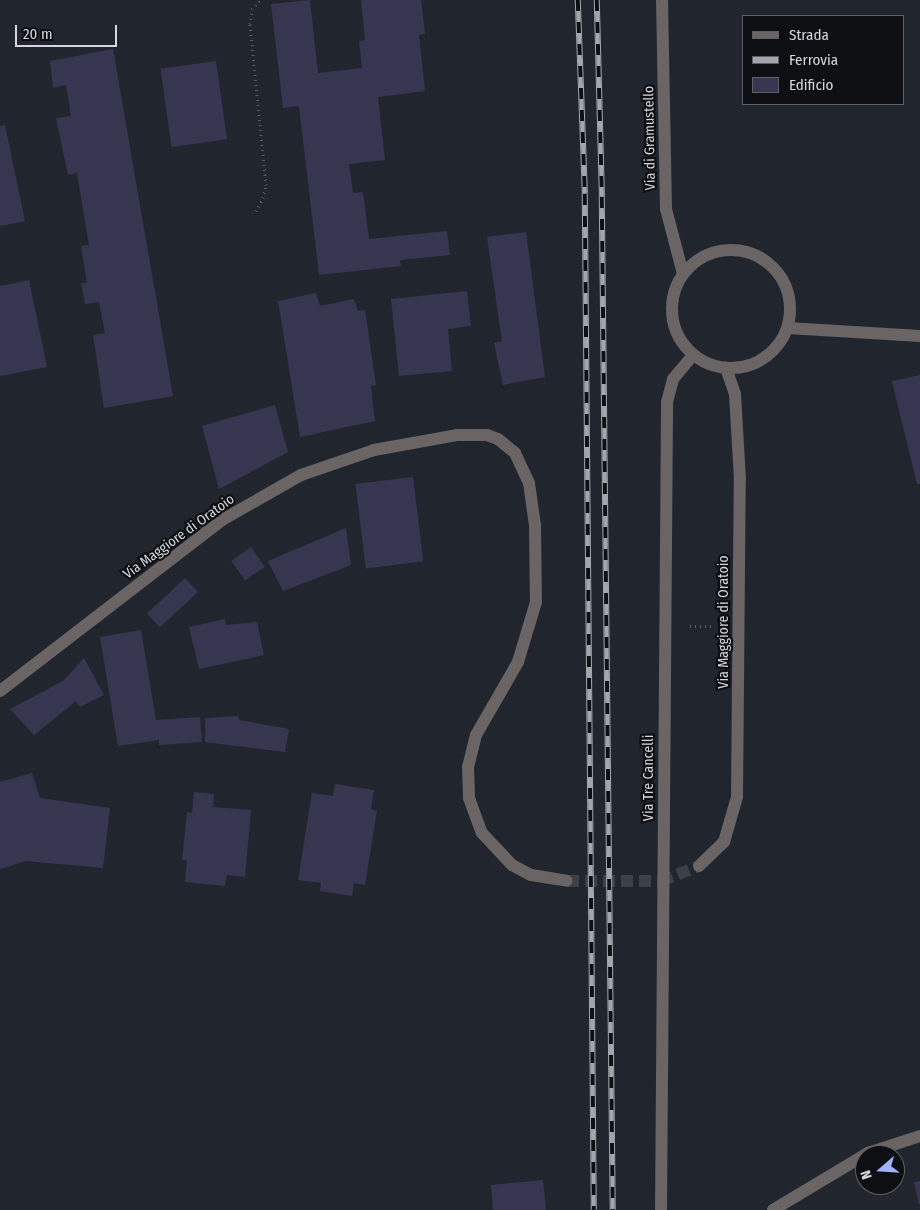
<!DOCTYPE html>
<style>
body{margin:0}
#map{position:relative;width:920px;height:1210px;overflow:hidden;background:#21262e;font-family:"Fira Sans Condensed",sans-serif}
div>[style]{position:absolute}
.building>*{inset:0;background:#373650;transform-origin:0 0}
.minor-tunnel>*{height:12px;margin-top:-6px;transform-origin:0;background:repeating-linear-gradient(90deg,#3c4148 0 12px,transparent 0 18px)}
.path>*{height:3px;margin-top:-1.5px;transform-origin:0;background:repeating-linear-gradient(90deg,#575b63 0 1px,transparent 0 5px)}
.minor>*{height:12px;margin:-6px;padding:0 6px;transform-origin:6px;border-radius:6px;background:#6a6464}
.minor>.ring{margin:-6px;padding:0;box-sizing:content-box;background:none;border:12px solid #6a6464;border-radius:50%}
.rail>*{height:5.5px;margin-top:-2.75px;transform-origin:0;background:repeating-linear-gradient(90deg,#0d0f13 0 11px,#a3a7ad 0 22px);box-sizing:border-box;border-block:1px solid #a3a7ad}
span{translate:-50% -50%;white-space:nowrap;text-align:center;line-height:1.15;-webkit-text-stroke:4.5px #0d0f13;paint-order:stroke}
.street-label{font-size:14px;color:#d4d8dd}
.legend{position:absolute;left:742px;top:15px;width:162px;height:90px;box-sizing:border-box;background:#0d0f13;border:1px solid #5d5f64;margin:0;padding:6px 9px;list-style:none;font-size:15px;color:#d4d8dd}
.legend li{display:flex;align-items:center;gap:10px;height:25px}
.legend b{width:25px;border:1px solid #5d5f64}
.north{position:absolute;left:855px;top:1145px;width:50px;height:50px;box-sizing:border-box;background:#0d0f13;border:1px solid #5d5f64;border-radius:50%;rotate:251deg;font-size:14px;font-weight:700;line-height:20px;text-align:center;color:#d4d8dd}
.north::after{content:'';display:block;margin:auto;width:18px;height:22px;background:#a2b2fd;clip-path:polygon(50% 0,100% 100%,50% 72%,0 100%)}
.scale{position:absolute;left:15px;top:25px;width:102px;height:22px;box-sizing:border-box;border:2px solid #d4d8dd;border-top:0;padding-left:6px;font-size:15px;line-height:18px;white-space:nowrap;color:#d4d8dd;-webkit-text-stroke:4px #0d0f13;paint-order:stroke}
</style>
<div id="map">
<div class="building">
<div style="clip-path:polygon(310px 0,318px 73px,362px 68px,359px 41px,365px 40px,361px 0,421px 0,425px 34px,419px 35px,425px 91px,378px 97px,385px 160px,349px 164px,350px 171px,353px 193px,363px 192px,369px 239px,447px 231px,450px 255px,400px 260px,401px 266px,319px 275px,299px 106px,283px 108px,271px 4px)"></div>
<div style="clip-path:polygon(113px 49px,173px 396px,104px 408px,93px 335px,105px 333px,99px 302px,85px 304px,81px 283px,87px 283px,81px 246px,89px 245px,77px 173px,68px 175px,56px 118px,71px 116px,66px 85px,53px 88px,50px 61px)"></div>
<div style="left:216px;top:61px;width:79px;height:56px;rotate:82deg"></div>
<div style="clip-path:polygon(5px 125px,25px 221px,0 226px,0 126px)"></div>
<div style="clip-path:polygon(526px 232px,545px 377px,503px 385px,494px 343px,502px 341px,487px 237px)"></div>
<div style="clip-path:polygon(29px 280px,47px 367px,0 376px,0 286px)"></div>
<div style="clip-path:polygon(467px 291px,471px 326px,448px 329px,452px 371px,399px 376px,391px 299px)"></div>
<div style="clip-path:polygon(316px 293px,320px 306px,354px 299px,358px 311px,365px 310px,376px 385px,371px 386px,375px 421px,300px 437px,278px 301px)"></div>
<div style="clip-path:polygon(920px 375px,920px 484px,917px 484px,892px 381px)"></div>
<div style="clip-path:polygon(275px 405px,288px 452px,219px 489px,202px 426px)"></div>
<div style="left:413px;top:477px;width:85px;height:58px;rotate:83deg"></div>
<div style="clip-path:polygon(346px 528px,351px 565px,283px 591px,268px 561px)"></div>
<div style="left:251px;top:547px;width:24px;height:24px;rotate:55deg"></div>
<div style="left:185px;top:578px;width:19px;height:52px;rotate:47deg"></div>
<div style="clip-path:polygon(225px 619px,226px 625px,257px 622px,264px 655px,199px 669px,189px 627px)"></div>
<div style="clip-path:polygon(141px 630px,156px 720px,200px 717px,202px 742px,159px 745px,159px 740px,118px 746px,100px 637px)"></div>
<div style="clip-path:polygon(84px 658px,104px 695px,80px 707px,76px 701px,34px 735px,10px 709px,63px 681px)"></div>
<div style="clip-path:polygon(238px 716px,239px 720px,289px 729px,285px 752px,205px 742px,205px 718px)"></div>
<div style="clip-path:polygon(32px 773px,40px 798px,110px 808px,103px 868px,26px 861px,0 869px,0 782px)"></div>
<div style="clip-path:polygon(335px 784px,374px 790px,371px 809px,377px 811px,365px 885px,354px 883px,352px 896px,320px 891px,321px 883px,298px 880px,312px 793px,333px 796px)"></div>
<div style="clip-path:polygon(194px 792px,214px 794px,213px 807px,251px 810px,245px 877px,227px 875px,225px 886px,185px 882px,187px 860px,182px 860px,187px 812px,192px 813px)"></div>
<div style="clip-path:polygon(543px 1180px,546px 1210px,493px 1210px,491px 1185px)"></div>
<div style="clip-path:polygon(920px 1181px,920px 1204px,919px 1204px,914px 1182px)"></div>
</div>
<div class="minor-tunnel">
<div style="left:567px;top:881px;width:94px"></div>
<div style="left:661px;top:881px;width:41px;rotate:-21.5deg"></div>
</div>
<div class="path">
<div style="left:256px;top:211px;width:15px;rotate:-62deg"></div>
<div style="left:263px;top:198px;width:13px;rotate:-77deg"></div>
<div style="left:266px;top:185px;width:162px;rotate:-95.7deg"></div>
<div style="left:250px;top:24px;width:15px;rotate:-82deg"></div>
<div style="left:252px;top:9px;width:12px;rotate:-48deg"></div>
<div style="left:690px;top:626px;width:24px"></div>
</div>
<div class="minor">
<div style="left:662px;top:0;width:209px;rotate:88.9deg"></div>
<div style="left:666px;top:209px;width:67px;rotate:75.3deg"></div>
<div class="ring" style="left:672px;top:250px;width:106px;height:106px"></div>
<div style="left:788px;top:328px;width:132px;rotate:3.5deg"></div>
<div style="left:0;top:691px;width:280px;rotate:-37.6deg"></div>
<div style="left:222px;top:520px;width:91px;rotate:-29.7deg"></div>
<div style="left:301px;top:475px;width:77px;rotate:-18.9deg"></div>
<div style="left:374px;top:450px;width:84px;rotate:-10.2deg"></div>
<div style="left:457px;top:435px;width:30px"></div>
<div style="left:487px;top:435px;width:12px;rotate:20deg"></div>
<div style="left:498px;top:439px;width:22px;rotate:39deg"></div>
<div style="left:515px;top:453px;width:33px;rotate:65deg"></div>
<div style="left:529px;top:483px;width:42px;rotate:81.9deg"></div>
<div style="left:535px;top:525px;width:77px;rotate:89.3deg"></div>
<div style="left:536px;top:602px;width:63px;rotate:106.7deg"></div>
<div style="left:518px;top:662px;width:84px;rotate:119.9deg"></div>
<div style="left:476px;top:735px;width:33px;rotate:104deg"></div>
<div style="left:468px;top:767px;width:31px;rotate:88deg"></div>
<div style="left:469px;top:798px;width:37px;rotate:70deg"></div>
<div style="left:482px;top:833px;width:44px;rotate:46.8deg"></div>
<div style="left:512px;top:865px;width:21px;rotate:28deg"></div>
<div style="left:531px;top:875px;width:36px;rotate:9deg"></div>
<div style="left:699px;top:866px;width:35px;rotate:-44deg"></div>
<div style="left:724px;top:842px;width:47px;rotate:-73.9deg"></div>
<div style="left:737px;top:797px;width:318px;rotate:-89.5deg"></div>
<div style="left:740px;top:479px;width:85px;rotate:-93.4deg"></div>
<div style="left:735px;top:394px;width:28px;rotate:-109deg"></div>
<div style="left:661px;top:1210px;width:808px;rotate:-89.57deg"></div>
<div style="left:667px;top:402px;width:24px;rotate:-75deg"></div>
<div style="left:673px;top:379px;width:31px;rotate:-50deg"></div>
<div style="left:773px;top:1210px;width:111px;rotate:-31deg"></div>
<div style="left:868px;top:1153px;width:55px;rotate:-18.1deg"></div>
</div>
<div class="rail">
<div style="left:578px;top:0;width:194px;rotate:87.9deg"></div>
<div style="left:585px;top:194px;width:1016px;rotate:89.49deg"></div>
<div style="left:597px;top:0;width:197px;rotate:88.5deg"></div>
<div style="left:602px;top:197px;width:1013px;rotate:89.38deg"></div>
</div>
<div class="street-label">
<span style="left:650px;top:138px;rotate:-91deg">Via di Gramustello</span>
<span style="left:179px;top:537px;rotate:-36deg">Via Maggiore di Oratoio</span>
<span style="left:724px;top:622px;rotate:-90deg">Via Maggiore di Oratoio</span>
<span style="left:649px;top:778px;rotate:-90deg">Via Tre Cancelli</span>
</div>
<ul class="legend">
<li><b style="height:6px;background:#6a6464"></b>Strada</li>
<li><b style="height:6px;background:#a3a7ad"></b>Ferrovia</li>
<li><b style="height:14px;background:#373650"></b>Edificio</li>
</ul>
<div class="north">N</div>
<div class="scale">20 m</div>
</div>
